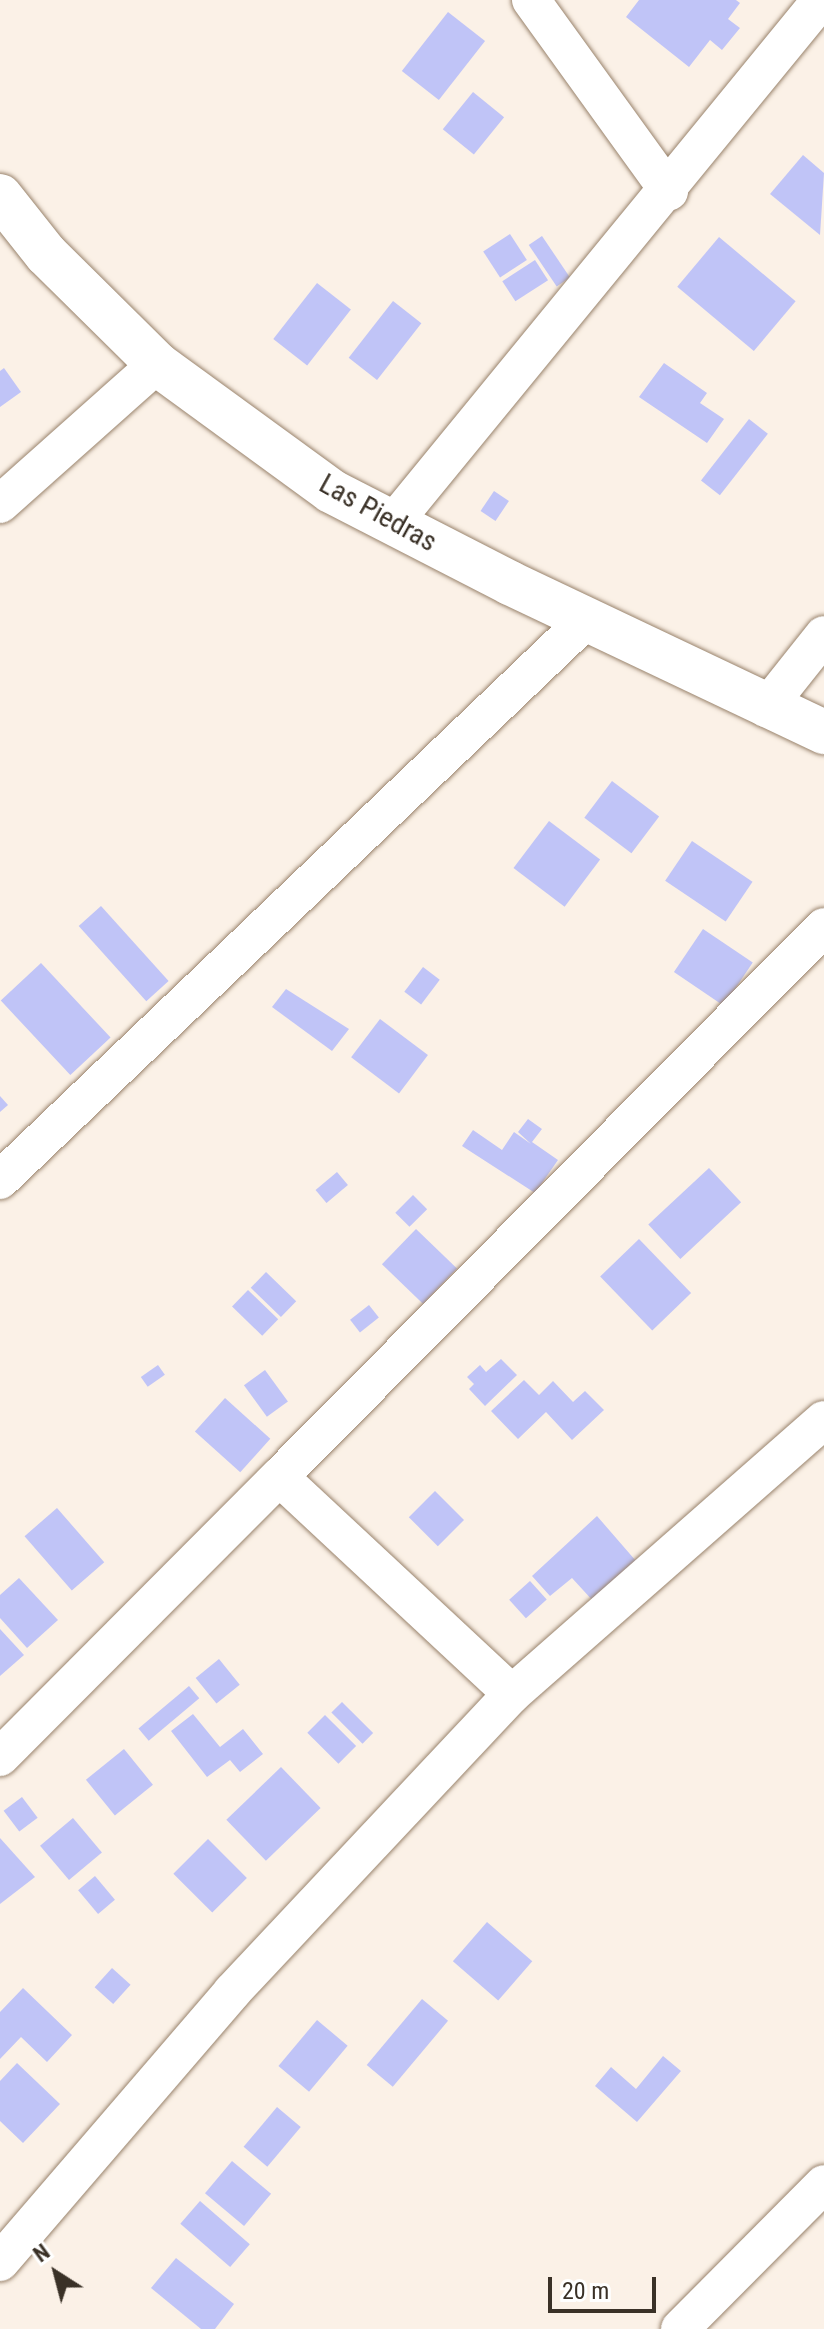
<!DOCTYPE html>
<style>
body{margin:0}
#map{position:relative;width:824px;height:2329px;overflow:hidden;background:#fbf1e7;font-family:"Roboto Condensed",sans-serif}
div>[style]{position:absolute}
.building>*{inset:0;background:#c0c4f7;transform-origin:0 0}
.roads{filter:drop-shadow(0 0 2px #99836c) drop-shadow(0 0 2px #99836c)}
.street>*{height:38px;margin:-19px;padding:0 19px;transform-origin:19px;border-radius:19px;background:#fff}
.secondary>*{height:44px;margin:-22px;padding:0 22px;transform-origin:22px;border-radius:22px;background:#fff}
span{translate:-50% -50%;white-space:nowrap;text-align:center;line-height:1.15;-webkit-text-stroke:7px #fff;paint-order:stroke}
.street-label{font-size:28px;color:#3a3127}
.north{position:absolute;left:16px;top:2233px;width:80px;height:80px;-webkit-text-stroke:6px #fff;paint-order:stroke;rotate:324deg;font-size:22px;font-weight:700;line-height:32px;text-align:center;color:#3a3127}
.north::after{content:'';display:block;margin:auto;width:28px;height:36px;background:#3a3127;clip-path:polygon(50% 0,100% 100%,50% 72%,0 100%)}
.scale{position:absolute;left:548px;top:2277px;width:108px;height:36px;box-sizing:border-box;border:4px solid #3a3127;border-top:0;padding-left:10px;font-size:24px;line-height:28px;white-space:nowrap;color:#3a3127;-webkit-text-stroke:6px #fff;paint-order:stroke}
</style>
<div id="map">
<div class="building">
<div style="clip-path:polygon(639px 0,736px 0,740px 3px,728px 19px,740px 28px,722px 50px,710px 40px,689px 67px,626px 17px)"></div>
<div style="left:448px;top:12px;width:47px;height:75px;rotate:38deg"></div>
<div style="left:473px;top:92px;width:40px;height:48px;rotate:39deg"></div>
<div style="clip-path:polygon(803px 155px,824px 173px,820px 235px,770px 194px)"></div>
<div style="left:510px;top:234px;width:31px;height:32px;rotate:57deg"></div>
<div style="left:542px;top:236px;width:50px;height:16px;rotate:56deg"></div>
<div style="left:719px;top:237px;width:100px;height:65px;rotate:40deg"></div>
<div style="left:535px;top:260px;width:24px;height:39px;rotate:57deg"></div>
<div style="left:317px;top:283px;width:43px;height:71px;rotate:38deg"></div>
<div style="left:393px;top:301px;width:36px;height:72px;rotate:38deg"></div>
<div style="clip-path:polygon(664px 363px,707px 393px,700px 403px,724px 419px,707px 443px,639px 397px)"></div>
<div style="clip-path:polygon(4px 368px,21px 392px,0 407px,0 371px)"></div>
<div style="left:749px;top:419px;width:24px;height:78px;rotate:38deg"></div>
<div style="left:494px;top:491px;width:18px;height:24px;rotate:34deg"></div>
<div style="left:612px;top:781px;width:59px;height:46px;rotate:37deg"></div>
<div style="left:549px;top:821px;width:64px;height:59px;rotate:37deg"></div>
<div style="left:692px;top:841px;width:73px;height:48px;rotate:34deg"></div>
<div style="left:101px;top:906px;width:101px;height:30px;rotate:48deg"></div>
<div style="left:703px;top:929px;width:60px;height:52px;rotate:34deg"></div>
<div style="left:41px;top:963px;width:102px;height:55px;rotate:47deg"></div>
<div style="left:423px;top:967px;width:21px;height:31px;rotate:37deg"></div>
<div style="clip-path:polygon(286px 989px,349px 1029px,332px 1051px,272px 1007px)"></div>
<div style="left:380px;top:1019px;width:60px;height:48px;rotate:37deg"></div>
<div style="clip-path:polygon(0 1096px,8px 1105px,0 1112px)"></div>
<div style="clip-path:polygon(528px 1119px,542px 1129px,532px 1142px,558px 1160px,535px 1193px,462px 1146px,473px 1130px,502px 1150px,514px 1132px,531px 1144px,518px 1132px)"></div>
<div style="left:709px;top:1168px;width:47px;height:83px;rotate:47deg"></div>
<div style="left:337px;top:1172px;width:17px;height:28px;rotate:50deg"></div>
<div style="left:413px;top:1195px;width:20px;height:25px;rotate:45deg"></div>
<div style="left:416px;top:1229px;width:57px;height:49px;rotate:44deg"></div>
<div style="left:639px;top:1239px;width:75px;height:54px;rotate:46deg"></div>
<div style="left:266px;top:1272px;width:42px;height:22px;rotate:44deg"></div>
<div style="left:248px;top:1290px;width:42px;height:23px;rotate:44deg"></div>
<div style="left:369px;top:1305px;width:16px;height:24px;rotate:52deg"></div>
<div style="clip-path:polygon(501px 1359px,517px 1375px,485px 1406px,469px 1389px,474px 1384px,467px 1377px,480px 1365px,486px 1372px)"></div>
<div style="left:158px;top:1365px;width:12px;height:21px;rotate:55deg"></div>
<div style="left:265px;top:1370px;width:39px;height:26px;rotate:54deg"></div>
<div style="clip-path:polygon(524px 1380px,539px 1395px,553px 1381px,573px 1402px,585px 1391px,604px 1410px,572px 1440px,546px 1412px,518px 1439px,491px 1411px)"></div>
<div style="left:225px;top:1398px;width:61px;height:45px;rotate:42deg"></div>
<div style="left:435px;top:1491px;width:41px;height:37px;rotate:45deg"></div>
<div style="left:57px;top:1508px;width:72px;height:43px;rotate:49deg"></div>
<div style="clip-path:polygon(597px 1516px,636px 1561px,594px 1602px,572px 1578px,550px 1596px,532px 1576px)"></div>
<div style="clip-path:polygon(19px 1578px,58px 1620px,27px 1648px,0 1618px,0 1595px)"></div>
<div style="left:530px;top:1581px;width:25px;height:28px;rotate:48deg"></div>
<div style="clip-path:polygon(0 1629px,24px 1655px,0 1676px)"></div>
<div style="left:219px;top:1659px;width:33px;height:30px;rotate:51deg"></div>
<div style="left:189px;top:1686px;width:16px;height:66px;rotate:50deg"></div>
<div style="left:342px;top:1702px;width:44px;height:15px;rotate:45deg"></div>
<div style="clip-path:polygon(193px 1714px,220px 1747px,243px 1729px,263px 1754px,240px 1772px,230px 1760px,207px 1777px,171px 1731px)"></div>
<div style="left:325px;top:1715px;width:44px;height:25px;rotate:45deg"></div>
<div style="left:124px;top:1749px;width:46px;height:49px;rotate:51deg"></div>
<div style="left:281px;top:1767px;width:57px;height:76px;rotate:46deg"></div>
<div style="left:22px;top:1797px;width:26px;height:23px;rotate:53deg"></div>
<div style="left:73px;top:1818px;width:45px;height:43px;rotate:50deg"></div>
<div style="clip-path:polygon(0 1838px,35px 1877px,0 1904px)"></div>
<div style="left:208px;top:1839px;width:55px;height:49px;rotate:45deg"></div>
<div style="left:95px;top:1876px;width:31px;height:22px;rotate:50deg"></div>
<div style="left:487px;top:1922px;width:60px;height:52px;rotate:41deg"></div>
<div style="left:112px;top:1968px;width:25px;height:26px;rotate:42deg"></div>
<div style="clip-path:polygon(23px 1988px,72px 2035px,47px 2062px,21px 2037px,0 2059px,0 2012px)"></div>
<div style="left:422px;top:1999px;width:34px;height:86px;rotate:40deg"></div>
<div style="left:317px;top:2020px;width:40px;height:60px;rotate:40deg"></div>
<div style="clip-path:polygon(663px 2056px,681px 2071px,637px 2122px,595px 2086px,611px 2067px,636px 2089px)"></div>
<div style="clip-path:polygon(17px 2063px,60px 2104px,23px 2143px,0 2121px,0 2081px)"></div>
<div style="left:277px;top:2107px;width:31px;height:52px;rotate:40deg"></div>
<div style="left:232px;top:2161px;width:51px;height:42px;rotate:40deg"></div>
<div style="left:200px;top:2201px;width:66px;height:30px;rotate:41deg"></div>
<div style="clip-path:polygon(176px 2258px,234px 2304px,215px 2329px,201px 2329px,151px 2288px)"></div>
</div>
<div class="roads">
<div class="street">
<div style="left:531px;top:0;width:236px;rotate:54.2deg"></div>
<div style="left:0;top:504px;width:210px;rotate:-41.7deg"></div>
<div style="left:393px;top:523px;width:676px;rotate:-50.7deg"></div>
<div style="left:766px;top:708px;width:93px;rotate:-51.5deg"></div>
<div style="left:0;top:1180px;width:811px;rotate:-43.7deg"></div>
<div style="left:512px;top:1694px;width:318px;rotate:-137deg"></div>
<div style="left:279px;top:1477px;width:774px;rotate:-45.26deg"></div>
<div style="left:0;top:1757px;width:395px;rotate:-45.1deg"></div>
<div style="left:0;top:2262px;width:356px;rotate:-49.3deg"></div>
<div style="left:232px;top:1992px;width:409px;rotate:-46.8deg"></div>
<div style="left:512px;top:1694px;width:415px;rotate:-41.3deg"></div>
<div style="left:680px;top:2329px;width:204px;rotate:-45.2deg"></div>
</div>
<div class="secondary">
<div style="left:0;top:196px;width:74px;rotate:51.6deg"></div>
<div style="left:46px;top:254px;width:156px;rotate:44.7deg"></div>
<div style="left:157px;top:364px;width:215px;rotate:36.1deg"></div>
<div style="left:331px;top:491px;width:201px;rotate:27.2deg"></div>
<div style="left:510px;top:583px;width:348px;rotate:25.4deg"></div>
</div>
</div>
<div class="street-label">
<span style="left:378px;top:513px;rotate:29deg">Las Piedras</span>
</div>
<div class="north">N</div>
<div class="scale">20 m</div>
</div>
